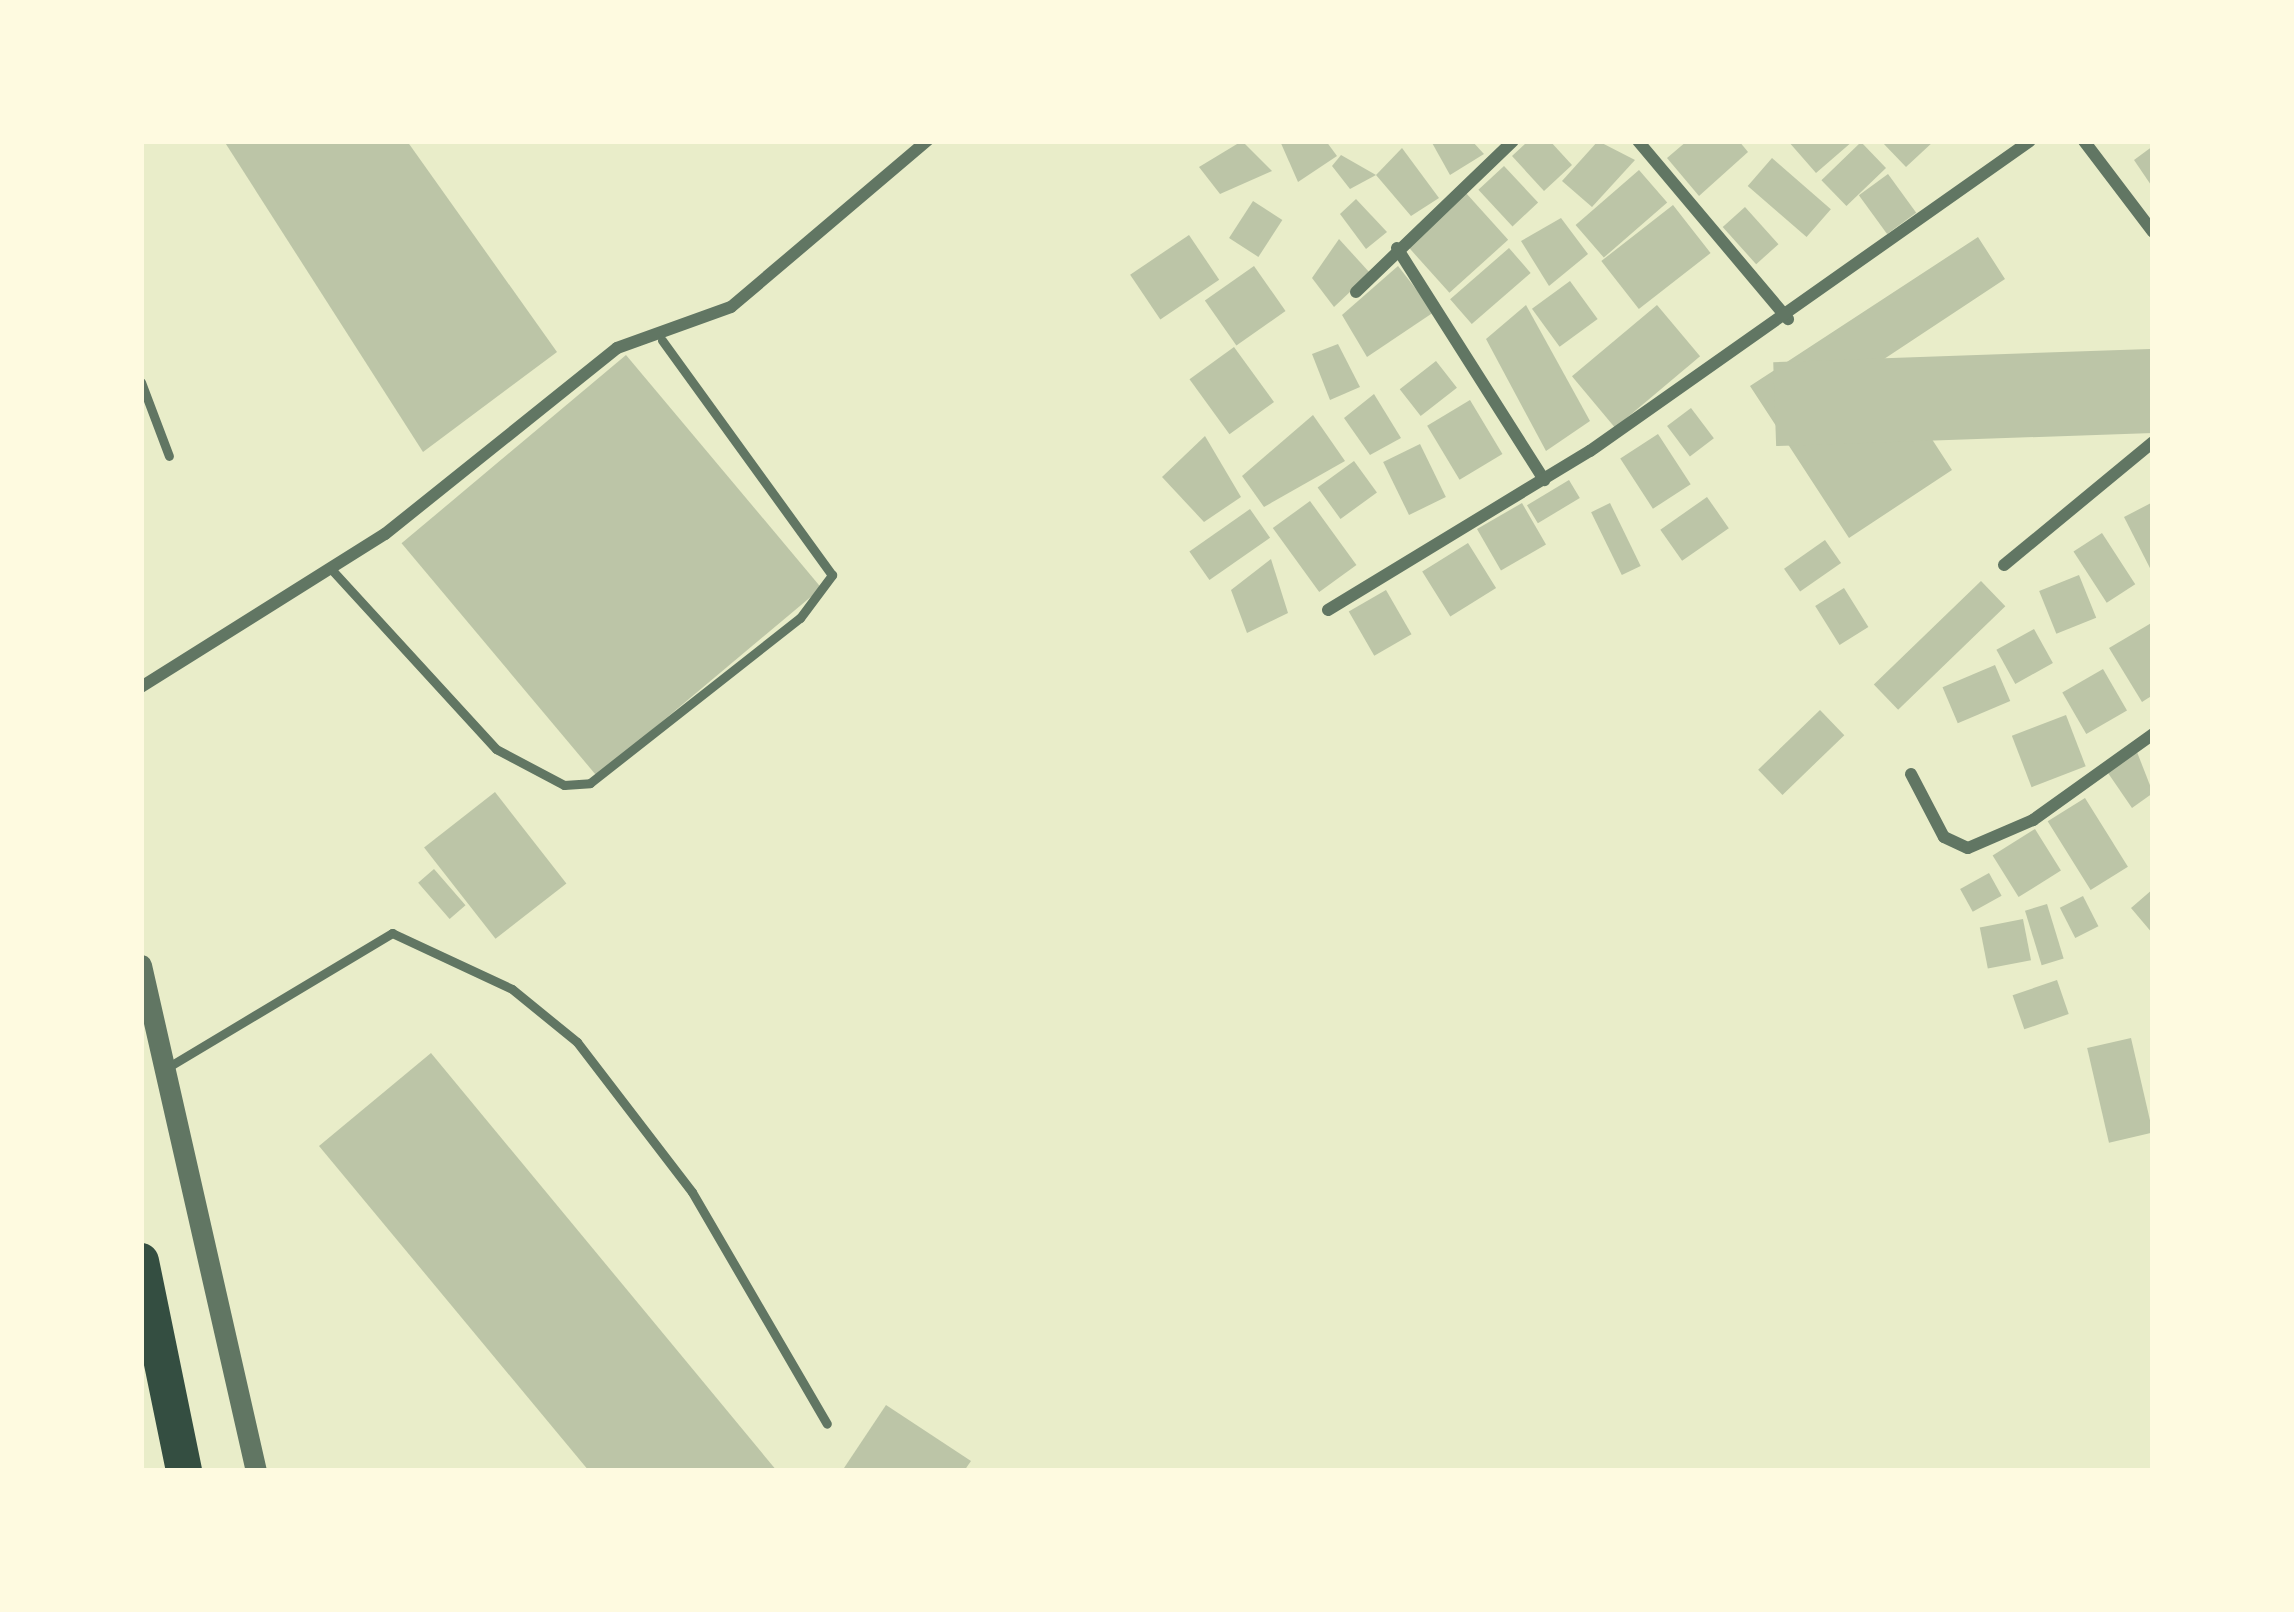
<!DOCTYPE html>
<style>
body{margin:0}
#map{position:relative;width:2294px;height:1612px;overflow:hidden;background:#e9edc9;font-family:"Noto Sans",sans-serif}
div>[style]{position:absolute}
.building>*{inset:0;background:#bcc5a7;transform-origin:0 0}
.service>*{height:9px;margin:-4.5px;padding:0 4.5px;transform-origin:4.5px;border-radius:4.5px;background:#617663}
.minor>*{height:12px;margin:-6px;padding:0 6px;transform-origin:6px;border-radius:6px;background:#617663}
.tertiary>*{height:21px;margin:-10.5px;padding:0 10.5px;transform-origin:10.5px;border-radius:10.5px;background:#617663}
.motorway>*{height:36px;margin:-18px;padding:0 18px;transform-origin:18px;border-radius:18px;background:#344e41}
span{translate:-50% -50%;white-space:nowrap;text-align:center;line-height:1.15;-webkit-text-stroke:12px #fefae0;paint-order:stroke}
.frame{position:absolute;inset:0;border:144px solid #fefae0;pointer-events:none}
</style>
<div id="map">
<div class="building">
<div style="clip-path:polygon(224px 141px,407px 141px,557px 352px,423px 452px)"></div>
<div style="clip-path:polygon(1242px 141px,1272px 171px,1220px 194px,1199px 167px)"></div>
<div style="clip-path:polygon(1280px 141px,1326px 141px,1337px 156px,1298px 182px)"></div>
<div style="clip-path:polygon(1431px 141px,1472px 141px,1484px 154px,1450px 175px)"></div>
<div style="clip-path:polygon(1528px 141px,1550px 141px,1572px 165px,1544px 191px,1512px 156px)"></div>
<div style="clip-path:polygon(1598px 141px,1635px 160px,1592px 207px,1562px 181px)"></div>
<div style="clip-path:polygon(1687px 141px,1739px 141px,1748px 152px,1699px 196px,1667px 158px)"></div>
<div style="clip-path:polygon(1788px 141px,1853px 141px,1816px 173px)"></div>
<div style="clip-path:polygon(1881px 141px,1934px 141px,1906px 167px)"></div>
<div style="left:1861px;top:142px;width:36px;height:55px;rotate:46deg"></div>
<div style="clip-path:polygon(2153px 146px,2153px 188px,2134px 160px)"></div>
<div style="clip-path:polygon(1402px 148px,1439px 198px,1411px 216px,1376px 175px)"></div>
<div style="clip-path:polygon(1341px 155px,1376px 175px,1350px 189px,1332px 166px)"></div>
<div style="left:1772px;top:158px;width:78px;height:37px;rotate:41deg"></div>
<div style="left:1504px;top:166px;width:50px;height:35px;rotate:47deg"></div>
<div style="left:1639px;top:170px;width:43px;height:84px;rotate:49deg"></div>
<div style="left:1888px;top:174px;width:48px;height:36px;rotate:54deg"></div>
<div style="left:1466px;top:193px;width:63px;height:79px;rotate:48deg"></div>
<div style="clip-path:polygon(1356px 199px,1387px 232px,1366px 249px,1340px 214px)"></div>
<div style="left:1253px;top:201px;width:35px;height:44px;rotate:33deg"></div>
<div style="left:1673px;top:205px;width:61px;height:91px;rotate:52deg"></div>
<div style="left:1745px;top:207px;width:50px;height:30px;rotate:48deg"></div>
<div style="clip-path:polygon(1561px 218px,1588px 254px,1549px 286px,1521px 241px)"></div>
<div style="left:1189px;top:235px;width:54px;height:71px;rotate:56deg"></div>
<div style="clip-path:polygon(1978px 237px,2005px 279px,1881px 361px,1952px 470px,1849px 538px,1750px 386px)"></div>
<div style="clip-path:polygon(1339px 239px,1370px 273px,1334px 307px,1312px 278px)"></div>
<div style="left:1509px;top:248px;width:33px;height:78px;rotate:49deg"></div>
<div style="left:1254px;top:266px;width:55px;height:60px;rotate:55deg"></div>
<div style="clip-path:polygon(1398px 266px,1434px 312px,1367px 357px,1342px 315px)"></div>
<div style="left:1570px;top:281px;width:47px;height:47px;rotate:54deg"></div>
<div style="clip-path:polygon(1526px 305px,1590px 421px,1546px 451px,1486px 339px)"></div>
<div style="left:1657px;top:305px;width:67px;height:111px;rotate:50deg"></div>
<div style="clip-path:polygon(1338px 344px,1360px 387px,1330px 400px,1312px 354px)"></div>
<div style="left:1234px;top:347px;width:68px;height:55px;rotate:54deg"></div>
<div style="left:2150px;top:349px;width:84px;height:377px;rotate:88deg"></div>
<div style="left:626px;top:355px;width:304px;height:293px;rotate:50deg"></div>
<div style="left:1436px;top:361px;width:34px;height:46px;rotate:52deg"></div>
<div style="clip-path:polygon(1374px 394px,1401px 438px,1370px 455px,1344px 418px)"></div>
<div style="left:1470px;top:400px;width:63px;height:50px;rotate:59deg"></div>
<div style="left:1691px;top:408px;width:38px;height:30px;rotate:53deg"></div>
<div style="clip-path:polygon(1313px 415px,1345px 461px,1264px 507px,1242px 476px)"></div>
<div style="left:1658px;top:434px;width:60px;height:45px;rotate:57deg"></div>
<div style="clip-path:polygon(1205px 436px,1241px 497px,1204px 522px,1162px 477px)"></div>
<div style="left:1420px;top:444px;width:59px;height:41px;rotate:64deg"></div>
<div style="left:1354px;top:461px;width:39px;height:45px;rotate:54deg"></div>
<div style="left:1569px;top:480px;width:21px;height:49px;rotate:59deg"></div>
<div style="left:1707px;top:497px;width:38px;height:57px;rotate:55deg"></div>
<div style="left:1310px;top:501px;width:79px;height:46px;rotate:54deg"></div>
<div style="clip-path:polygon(2153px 502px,2153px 574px,2124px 517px)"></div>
<div style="left:1522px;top:503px;width:48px;height:52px;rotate:60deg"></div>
<div style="left:1610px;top:503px;width:70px;height:21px;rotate:64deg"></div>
<div style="left:1250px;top:509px;width:35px;height:74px;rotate:55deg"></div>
<div style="left:2102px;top:533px;width:61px;height:34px;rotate:57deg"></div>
<div style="left:1825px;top:540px;width:28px;height:50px;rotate:55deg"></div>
<div style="left:1468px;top:543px;width:53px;height:54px;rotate:58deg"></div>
<div style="clip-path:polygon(1271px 559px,1288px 613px,1247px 633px,1231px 590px)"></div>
<div style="left:2079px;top:575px;width:46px;height:43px;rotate:68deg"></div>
<div style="left:1981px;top:581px;width:35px;height:149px;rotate:46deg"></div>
<div style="left:1844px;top:588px;width:46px;height:34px;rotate:58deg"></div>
<div style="left:1386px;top:590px;width:51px;height:43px;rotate:60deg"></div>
<div style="clip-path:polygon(2153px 622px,2153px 695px,2142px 702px,2109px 648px)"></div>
<div style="left:2034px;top:629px;width:39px;height:43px;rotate:61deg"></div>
<div style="left:1995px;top:665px;width:39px;height:57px;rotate:67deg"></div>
<div style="left:2103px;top:669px;width:48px;height:47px;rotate:60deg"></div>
<div style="left:1820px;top:710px;width:35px;height:86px;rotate:46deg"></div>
<div style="left:2066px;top:715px;width:55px;height:58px;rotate:69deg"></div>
<div style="clip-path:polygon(2137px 752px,2153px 793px,2132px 808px,2108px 773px)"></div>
<div style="left:495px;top:792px;width:116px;height:90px;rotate:52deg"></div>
<div style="left:2085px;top:798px;width:81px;height:44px;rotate:58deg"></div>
<div style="left:2035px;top:829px;width:49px;height:50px;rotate:58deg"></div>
<div style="left:434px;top:869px;width:48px;height:21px;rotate:49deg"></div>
<div style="left:1989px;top:873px;width:26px;height:33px;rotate:61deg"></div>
<div style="clip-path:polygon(2153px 889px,2153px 934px,2131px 908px)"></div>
<div style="left:2083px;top:896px;width:34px;height:26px;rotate:63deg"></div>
<div style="left:2047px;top:904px;width:57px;height:23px;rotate:73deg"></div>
<div style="left:2023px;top:919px;width:42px;height:44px;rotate:79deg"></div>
<div style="left:2057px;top:980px;width:36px;height:47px;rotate:71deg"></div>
<div style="left:2131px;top:1038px;width:97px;height:45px;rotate:77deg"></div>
<div style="clip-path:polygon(431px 1053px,777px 1471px,589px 1471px,319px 1146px)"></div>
<div style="clip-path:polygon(886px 1405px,971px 1461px,964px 1471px,842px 1471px)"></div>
</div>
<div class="service">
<div style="left:141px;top:382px;width:79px;rotate:69.3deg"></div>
<div style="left:332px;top:570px;width:243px;rotate:47.5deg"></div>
<div style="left:496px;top:749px;width:77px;rotate:27.9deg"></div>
<div style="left:564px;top:785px;width:26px;rotate:-4deg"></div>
<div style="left:590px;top:783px;width:267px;rotate:-38.2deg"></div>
<div style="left:800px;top:618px;width:54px;rotate:-53.3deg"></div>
<div style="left:832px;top:575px;width:290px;rotate:-125.9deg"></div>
<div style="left:165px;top:1069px;width:265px;rotate:-30.9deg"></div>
<div style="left:392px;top:933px;width:132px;rotate:25deg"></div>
<div style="left:512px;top:989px;width:84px;rotate:39.2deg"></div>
<div style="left:577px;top:1042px;width:189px;rotate:52.5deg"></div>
<div style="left:692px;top:1192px;width:268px;rotate:59.8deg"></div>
</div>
<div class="minor">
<div style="left:1638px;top:141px;width:233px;rotate:49.9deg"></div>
<div style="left:2084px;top:141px;width:114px;rotate:52.8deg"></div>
<div style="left:1397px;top:248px;width:275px;rotate:57.6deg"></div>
<div style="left:1356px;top:292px;width:218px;rotate:-43.9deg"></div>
<div style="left:2004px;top:565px;width:193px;rotate:-39.5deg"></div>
<div style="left:1328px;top:610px;width:306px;rotate:-31.3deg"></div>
<div style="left:1590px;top:451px;width:538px;rotate:-35.17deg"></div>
<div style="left:141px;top:687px;width:288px;rotate:-32.1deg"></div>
<div style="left:385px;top:534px;width:297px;rotate:-38.7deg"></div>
<div style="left:617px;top:348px;width:121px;rotate:-19.8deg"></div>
<div style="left:731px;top:307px;width:257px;rotate:-40.3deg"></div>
<div style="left:1911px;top:774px;width:71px;rotate:62.4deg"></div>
<div style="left:1944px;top:837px;width:26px;rotate:25deg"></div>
<div style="left:1968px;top:848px;width:71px;rotate:-23.3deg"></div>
<div style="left:2033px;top:820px;width:148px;rotate:-35.6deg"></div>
</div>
<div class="tertiary">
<div style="left:141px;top:965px;width:519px;rotate:77.2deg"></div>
</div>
<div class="motorway">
<div style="left:141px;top:1261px;width:214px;rotate:78.4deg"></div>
</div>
<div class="frame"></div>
</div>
